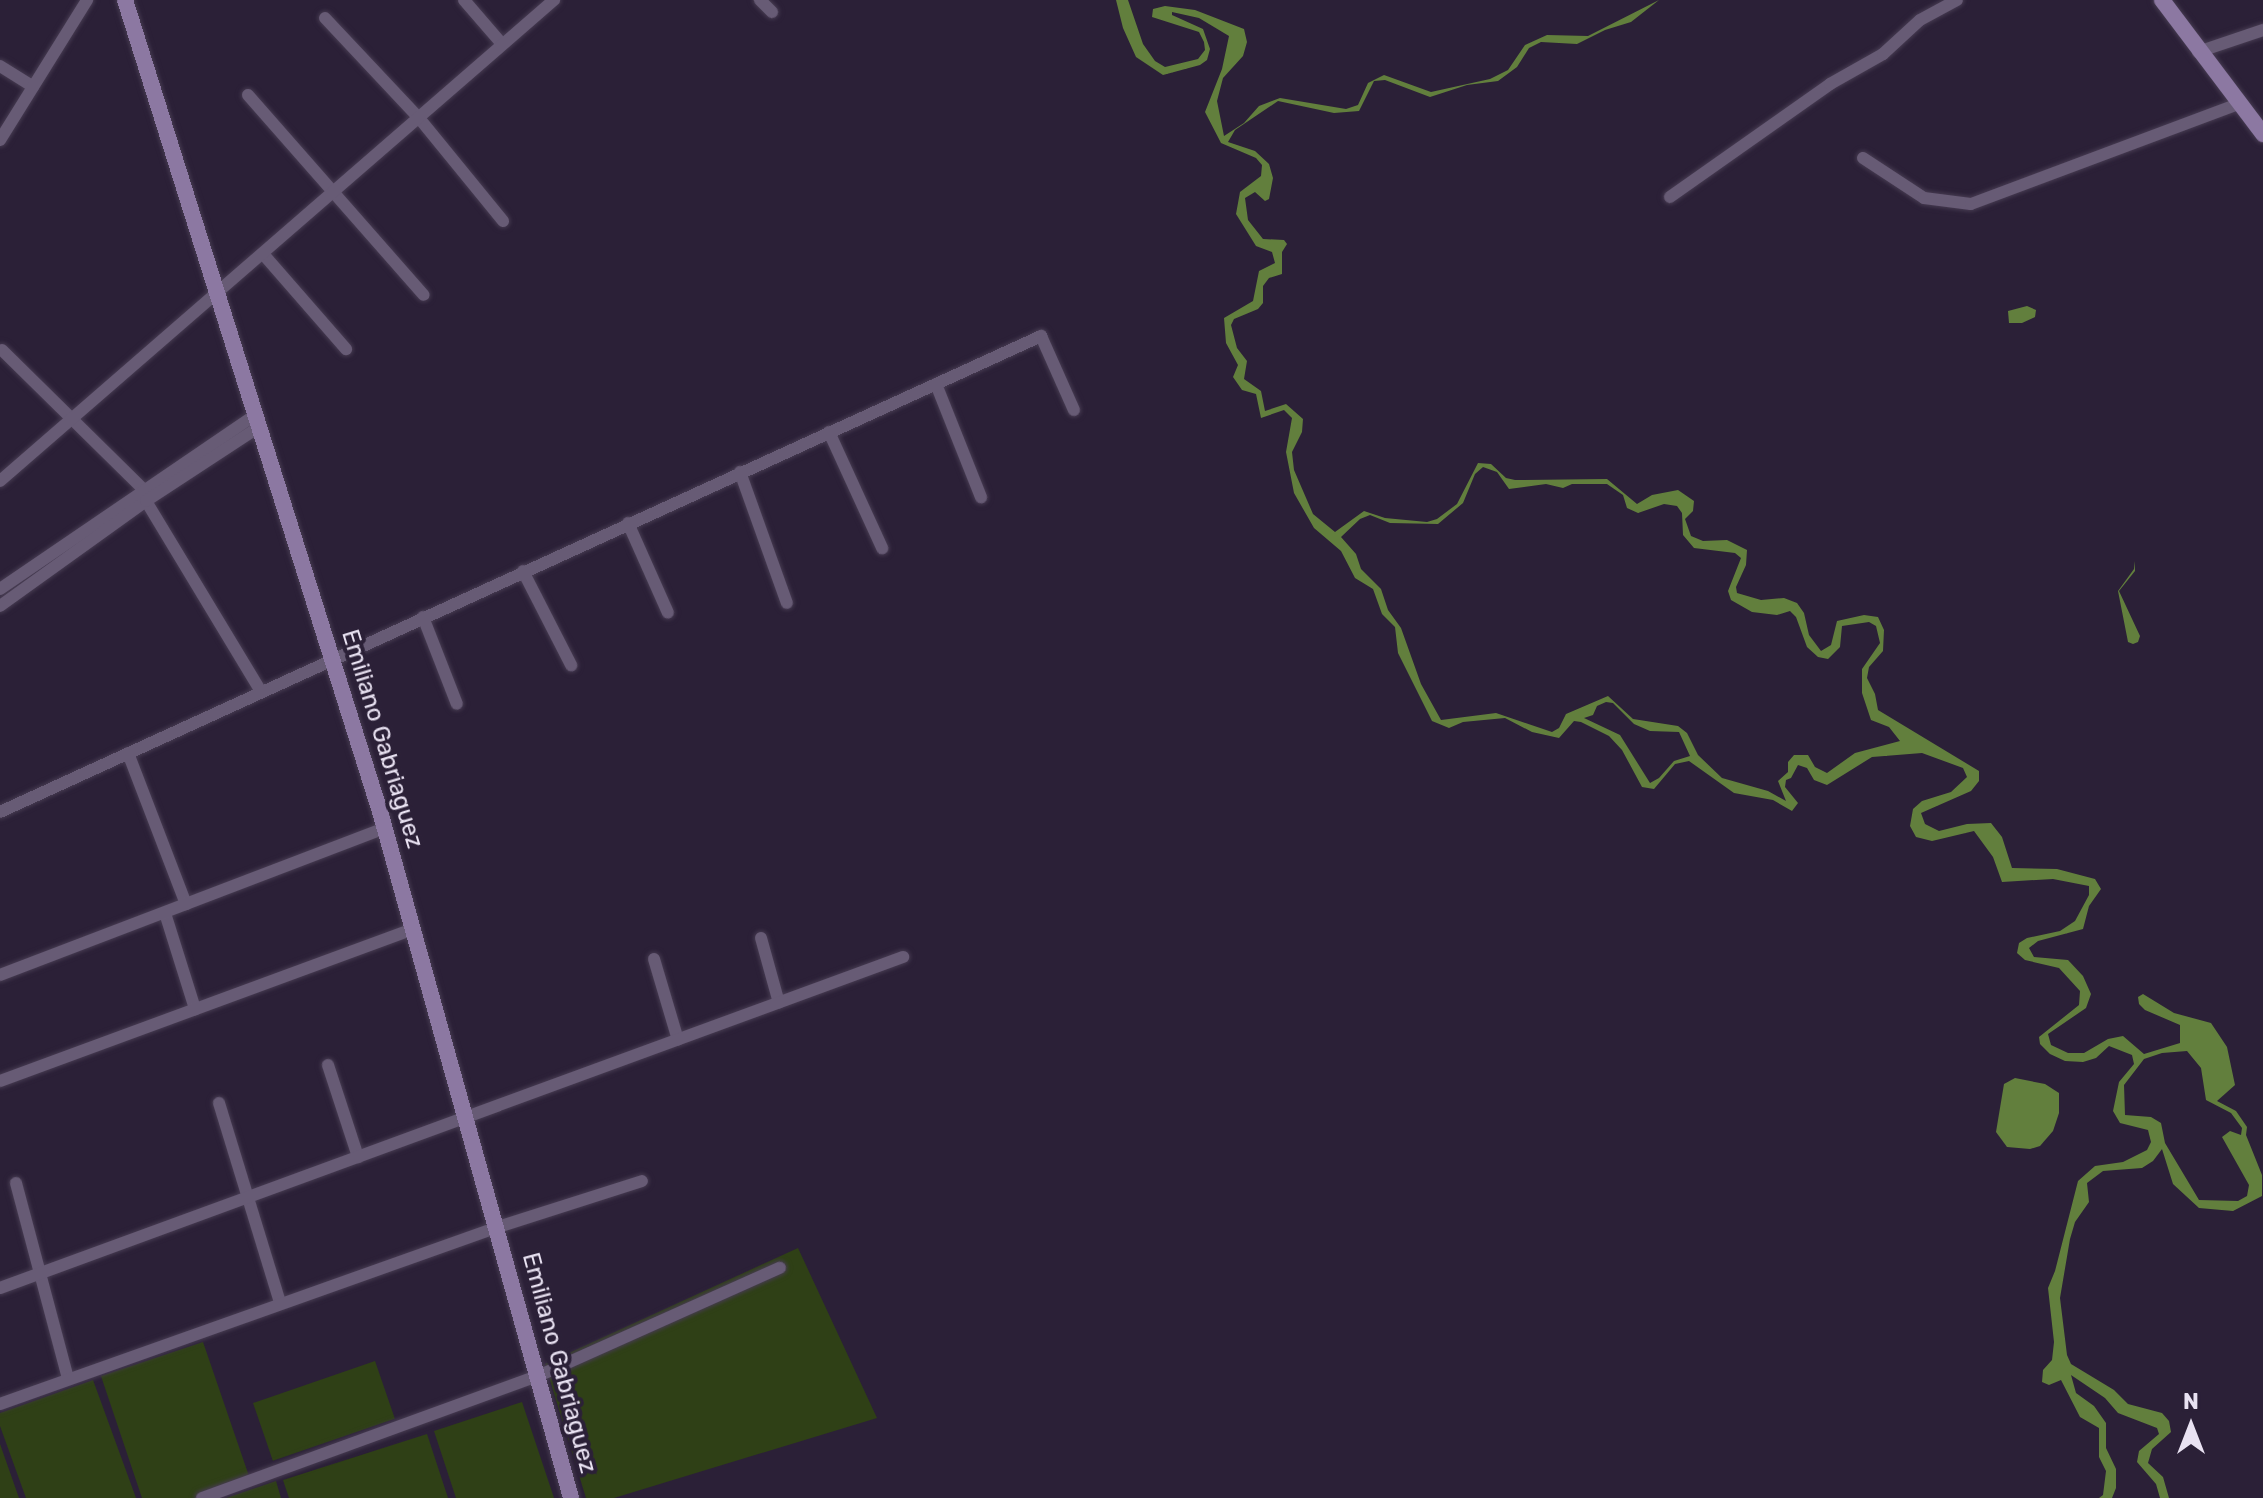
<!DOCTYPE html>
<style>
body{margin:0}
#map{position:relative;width:2263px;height:1498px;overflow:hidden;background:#2b2037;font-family:Rubik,sans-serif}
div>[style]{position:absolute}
.green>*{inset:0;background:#2f4016;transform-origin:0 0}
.water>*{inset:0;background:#627f3d}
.roads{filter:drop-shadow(0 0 2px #463b51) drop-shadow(0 0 2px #463b51)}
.minor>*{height:12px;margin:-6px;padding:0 6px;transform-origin:6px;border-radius:6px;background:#675b75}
.secondary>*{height:16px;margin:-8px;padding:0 8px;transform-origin:8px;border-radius:8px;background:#8c78a2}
span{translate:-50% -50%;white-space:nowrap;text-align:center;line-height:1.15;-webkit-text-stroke:8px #2b2037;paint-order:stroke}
.street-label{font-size:24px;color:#e9e2f2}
.north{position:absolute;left:2151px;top:1386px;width:80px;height:80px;-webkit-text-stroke:6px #2b2037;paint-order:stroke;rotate:0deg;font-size:22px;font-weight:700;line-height:32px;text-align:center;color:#e9e2f2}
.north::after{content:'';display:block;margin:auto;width:28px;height:36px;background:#e9e2f2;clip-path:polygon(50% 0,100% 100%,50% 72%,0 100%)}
</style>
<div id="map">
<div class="green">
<div style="clip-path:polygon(798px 1248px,877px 1418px,614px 1498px,586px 1498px,545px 1364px)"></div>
<div style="clip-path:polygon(203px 1342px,251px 1482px,205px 1498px,142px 1498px,101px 1376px)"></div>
<div style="left:375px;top:1361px;width:61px;height:129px;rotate:71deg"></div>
<div style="clip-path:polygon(93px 1380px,136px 1498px,26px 1498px,0 1426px,0 1413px)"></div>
<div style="clip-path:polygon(522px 1402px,554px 1498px,456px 1498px,434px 1431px)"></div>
<div style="clip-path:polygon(427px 1434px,448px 1498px,289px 1498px,283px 1480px)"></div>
<div style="clip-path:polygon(0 1444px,19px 1498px,0 1498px)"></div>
<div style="clip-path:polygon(276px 1481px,281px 1498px,226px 1498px)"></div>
</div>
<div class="water">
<div style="clip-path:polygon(evenodd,1116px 0,1128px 0,1143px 44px,1155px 61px,1165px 67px,1198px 59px,1205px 50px,1204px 42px,1199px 32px,1152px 17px,1153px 9px,1165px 6px,1195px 10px,1244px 29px,1247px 42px,1243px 56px,1223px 78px,1217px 101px,1224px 136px,1244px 123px,1259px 106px,1280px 98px,1346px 109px,1358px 105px,1368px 83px,1384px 75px,1431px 92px,1490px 79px,1508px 70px,1525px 45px,1547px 35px,1588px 36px,1659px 0,1631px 22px,1605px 30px,1577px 44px,1541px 42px,1529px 48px,1517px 67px,1498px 81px,1467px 85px,1430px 97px,1385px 80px,1374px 81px,1359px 111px,1334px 113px,1278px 101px,1235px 130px,1228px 142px,1255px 151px,1269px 164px,1273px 178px,1269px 199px,1265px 201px,1255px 192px,1245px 198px,1248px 220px,1263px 239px,1284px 240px,1287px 244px,1282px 252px,1282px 274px,1269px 278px,1263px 286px,1263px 303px,1258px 309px,1234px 319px,1231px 325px,1237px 348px,1247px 361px,1244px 379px,1261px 391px,1265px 411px,1286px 404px,1303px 419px,1302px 432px,1292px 452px,1294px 470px,1313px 514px,1335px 532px,1364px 511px,1385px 518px,1427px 522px,1437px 519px,1457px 504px,1478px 463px,1491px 464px,1506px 478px,1515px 480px,1607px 479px,1637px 504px,1652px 495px,1678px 490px,1694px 501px,1693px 511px,1685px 519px,1691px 536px,1703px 541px,1727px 540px,1747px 550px,1746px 565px,1736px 587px,1737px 593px,1761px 600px,1784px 598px,1797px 603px,1804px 613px,1809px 635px,1821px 651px,1831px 645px,1837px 621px,1864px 615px,1878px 617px,1884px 630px,1883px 651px,1869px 667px,1867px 678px,1875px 694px,1878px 710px,1979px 771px,1979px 781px,1971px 791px,1921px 813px,1925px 824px,1939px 831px,1967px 824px,1991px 823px,2002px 837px,2012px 868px,2057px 869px,2095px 879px,2101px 889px,2089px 906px,2083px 929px,2038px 941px,2029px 948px,2034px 957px,2068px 960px,2083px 976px,2091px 994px,2086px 1008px,2048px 1034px,2051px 1045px,2068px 1053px,2084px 1053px,2108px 1039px,2123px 1036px,2144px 1054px,2180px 1043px,2180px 1025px,2145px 1010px,2139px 1004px,2138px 997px,2143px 994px,2174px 1013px,2211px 1023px,2227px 1047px,2235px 1085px,2217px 1101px,2236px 1111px,2247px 1127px,2246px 1135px,2262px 1175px,2262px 1196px,2233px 1211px,2199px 1208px,2173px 1184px,2162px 1149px,2153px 1161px,2142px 1168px,2103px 1171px,2087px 1183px,2089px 1202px,2075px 1222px,2070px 1239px,2060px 1298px,2067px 1355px,2071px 1364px,2114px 1390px,2128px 1404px,2162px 1413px,2169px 1421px,2171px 1432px,2152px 1449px,2148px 1463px,2163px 1477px,2169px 1498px,2160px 1498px,2156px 1484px,2137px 1462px,2139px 1451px,2159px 1434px,2157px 1428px,2118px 1413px,2105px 1398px,2071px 1375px,2076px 1393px,2094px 1406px,2106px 1423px,2106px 1448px,2116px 1469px,2116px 1488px,2112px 1498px,2099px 1498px,2103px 1495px,2106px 1471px,2099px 1457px,2099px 1428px,2080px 1417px,2061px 1380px,2049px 1385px,2042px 1382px,2043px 1370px,2052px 1360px,2054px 1342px,2048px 1288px,2055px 1271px,2078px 1181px,2095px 1166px,2123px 1162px,2147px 1150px,2151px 1142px,2148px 1130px,2120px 1123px,2113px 1111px,2119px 1082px,2134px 1064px,2132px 1055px,2109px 1046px,2096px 1058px,2083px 1062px,2065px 1061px,2050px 1054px,2040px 1044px,2039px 1037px,2079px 1005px,2080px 991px,2059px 968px,2025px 960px,2017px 953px,2019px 943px,2027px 938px,2060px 931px,2075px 921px,2089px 895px,2089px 886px,2053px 879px,2002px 882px,1993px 857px,1974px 831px,1932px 841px,1916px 837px,1910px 826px,1913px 809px,1922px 801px,1951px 792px,1967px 777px,1963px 768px,1922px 753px,1872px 757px,1827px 785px,1814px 780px,1807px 768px,1798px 765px,1791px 778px,1786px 780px,1785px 787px,1798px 803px,1792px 811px,1773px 800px,1734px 793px,1689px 761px,1675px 764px,1654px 789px,1642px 787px,1622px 750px,1609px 736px,1581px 722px,1574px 721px,1559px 738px,1532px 732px,1505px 718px,1463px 722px,1449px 728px,1432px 721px,1398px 653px,1395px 627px,1382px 614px,1373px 589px,1355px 578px,1341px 551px,1314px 528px,1294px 493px,1286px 452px,1292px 418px,1284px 410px,1261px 418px,1256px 394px,1242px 390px,1233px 377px,1238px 365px,1226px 343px,1224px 318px,1253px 301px,1259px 271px,1275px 263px,1272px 252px,1256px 246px,1236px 214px,1240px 192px,1261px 176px,1262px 165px,1256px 158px,1221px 143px,1205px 112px,1222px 69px,1229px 36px,1199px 18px,1172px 12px,1172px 15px,1203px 29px,1210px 49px,1207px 60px,1200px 65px,1163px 75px,1136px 57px,1123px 28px,1116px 0,1483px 467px,1497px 472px,1509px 489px,1546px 484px,1563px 488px,1572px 484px,1607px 484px,1623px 495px,1627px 508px,1638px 513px,1664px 504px,1677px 506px,1682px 513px,1683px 535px,1694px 548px,1735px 553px,1741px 558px,1728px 591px,1731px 600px,1752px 612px,1777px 615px,1790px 611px,1796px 617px,1807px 647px,1818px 657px,1828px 659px,1840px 647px,1842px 626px,1869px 622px,1876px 626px,1880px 643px,1862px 669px,1862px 693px,1871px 720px,1889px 727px,1900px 741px,1855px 753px,1827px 773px,1815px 767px,1808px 755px,1794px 755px,1788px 762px,1788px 772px,1778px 781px,1786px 801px,1768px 791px,1722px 778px,1698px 755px,1687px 733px,1678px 726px,1633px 719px,1608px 696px,1566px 714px,1559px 728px,1552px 732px,1496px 713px,1441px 720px,1421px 684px,1401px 628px,1388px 610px,1381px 589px,1361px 569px,1356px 554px,1341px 537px,1360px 519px,1370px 515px,1390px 523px,1438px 524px,1463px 503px,1475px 474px,1483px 467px,1116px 0,1606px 702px,1613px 703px,1634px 724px,1650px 731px,1679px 732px,1690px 756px,1674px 761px,1659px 778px,1650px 783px,1620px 735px,1584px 718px,1593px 715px,1597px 706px,1606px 702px,1116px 0,2187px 1051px,2201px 1068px,2206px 1100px,2231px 1113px,2242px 1128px,2241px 1135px,2230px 1131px,2222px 1137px,2249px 1185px,2247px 1196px,2238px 1201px,2199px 1200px,2165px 1143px,2161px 1123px,2151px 1117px,2125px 1115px,2124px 1085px,2144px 1059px,2162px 1053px,2187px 1051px)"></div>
<div style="clip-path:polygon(2027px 306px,2036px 310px,2035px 317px,2022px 323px,2009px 323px,2008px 311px)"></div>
<div style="clip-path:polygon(2135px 561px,2135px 571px,2119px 591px,2140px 636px,2138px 642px,2133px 644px,2128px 642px,2118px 591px,2134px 569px)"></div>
<div style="clip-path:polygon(2015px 1078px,2045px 1084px,2059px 1093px,2059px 1113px,2053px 1131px,2040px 1146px,2030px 1149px,2007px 1147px,1996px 1132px,2004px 1084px)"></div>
</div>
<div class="roads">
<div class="minor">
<div style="left:464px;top:0;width:58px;rotate:49.2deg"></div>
<div style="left:760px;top:0;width:17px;rotate:45deg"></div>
<div style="left:325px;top:18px;width:137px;rotate:46.8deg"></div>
<div style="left:419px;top:118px;width:133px;rotate:50.8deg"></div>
<div style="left:2198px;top:52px;width:69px;rotate:-18.7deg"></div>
<div style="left:0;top:66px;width:39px;rotate:32deg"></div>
<div style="left:248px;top:95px;width:266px;rotate:48.7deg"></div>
<div style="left:0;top:140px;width:165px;rotate:-58.1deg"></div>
<div style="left:1863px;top:158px;width:73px;rotate:33.3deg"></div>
<div style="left:1924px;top:198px;width:47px;rotate:7.3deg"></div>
<div style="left:1971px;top:204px;width:285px;rotate:-20.5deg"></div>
<div style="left:1670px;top:197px;width:196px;rotate:-35.2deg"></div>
<div style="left:1830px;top:84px;width:61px;rotate:-29.5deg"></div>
<div style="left:1883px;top:54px;width:50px;rotate:-42.6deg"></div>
<div style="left:1920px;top:20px;width:42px;rotate:-28.4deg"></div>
<div style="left:264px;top:255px;width:125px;rotate:48.9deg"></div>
<div style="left:2px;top:350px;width:202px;rotate:44.6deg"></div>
<div style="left:936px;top:384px;width:122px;rotate:68.3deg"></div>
<div style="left:829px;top:432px;width:128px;rotate:65.4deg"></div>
<div style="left:740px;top:472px;width:139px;rotate:70.3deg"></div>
<div style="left:0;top:481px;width:734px;rotate:-40.97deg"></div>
<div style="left:146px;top:501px;width:223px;rotate:58.9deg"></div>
<div style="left:628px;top:523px;width:98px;rotate:66deg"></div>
<div style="left:523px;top:571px;width:106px;rotate:62.9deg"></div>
<div style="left:0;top:589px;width:309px;rotate:-34.3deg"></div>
<div style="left:0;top:606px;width:180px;rotate:-35.7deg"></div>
<div style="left:146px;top:501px;width:135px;rotate:-33.2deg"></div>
<div style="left:423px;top:617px;width:93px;rotate:68.7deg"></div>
<div style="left:128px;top:753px;width:162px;rotate:69deg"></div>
<div style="left:0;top:812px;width:1145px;rotate:-24.57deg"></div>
<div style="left:1041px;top:336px;width:81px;rotate:66deg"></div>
<div style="left:165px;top:913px;width:101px;rotate:72.6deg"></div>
<div style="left:761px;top:938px;width:67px;rotate:74.5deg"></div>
<div style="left:654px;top:959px;width:84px;rotate:73.5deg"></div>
<div style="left:0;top:975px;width:412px;rotate:-20.9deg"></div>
<div style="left:328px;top:1065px;width:97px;rotate:71.9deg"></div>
<div style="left:0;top:1081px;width:440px;rotate:-20.2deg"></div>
<div style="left:219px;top:1103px;width:209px;rotate:73deg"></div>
<div style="left:16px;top:1183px;width:202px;rotate:75.1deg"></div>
<div style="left:0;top:1288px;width:962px;rotate:-20.13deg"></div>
<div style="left:0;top:1404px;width:529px;rotate:-19.57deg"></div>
<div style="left:498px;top:1227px;width:151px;rotate:-17.7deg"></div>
<div style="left:202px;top:1498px;width:357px;rotate:-20deg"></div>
<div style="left:538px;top:1376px;width:265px;rotate:-24.1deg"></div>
</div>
<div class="secondary">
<div style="left:125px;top:0;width:854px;rotate:72.56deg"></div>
<div style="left:381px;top:815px;width:709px;rotate:74.45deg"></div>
<div style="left:2162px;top:0;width:168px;rotate:53deg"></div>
</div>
</div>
<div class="street-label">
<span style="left:382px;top:739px;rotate:73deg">Emiliano Gabriaguez</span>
<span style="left:559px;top:1363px;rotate:75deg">Emiliano Gabriaguez</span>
</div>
<div class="north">N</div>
</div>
